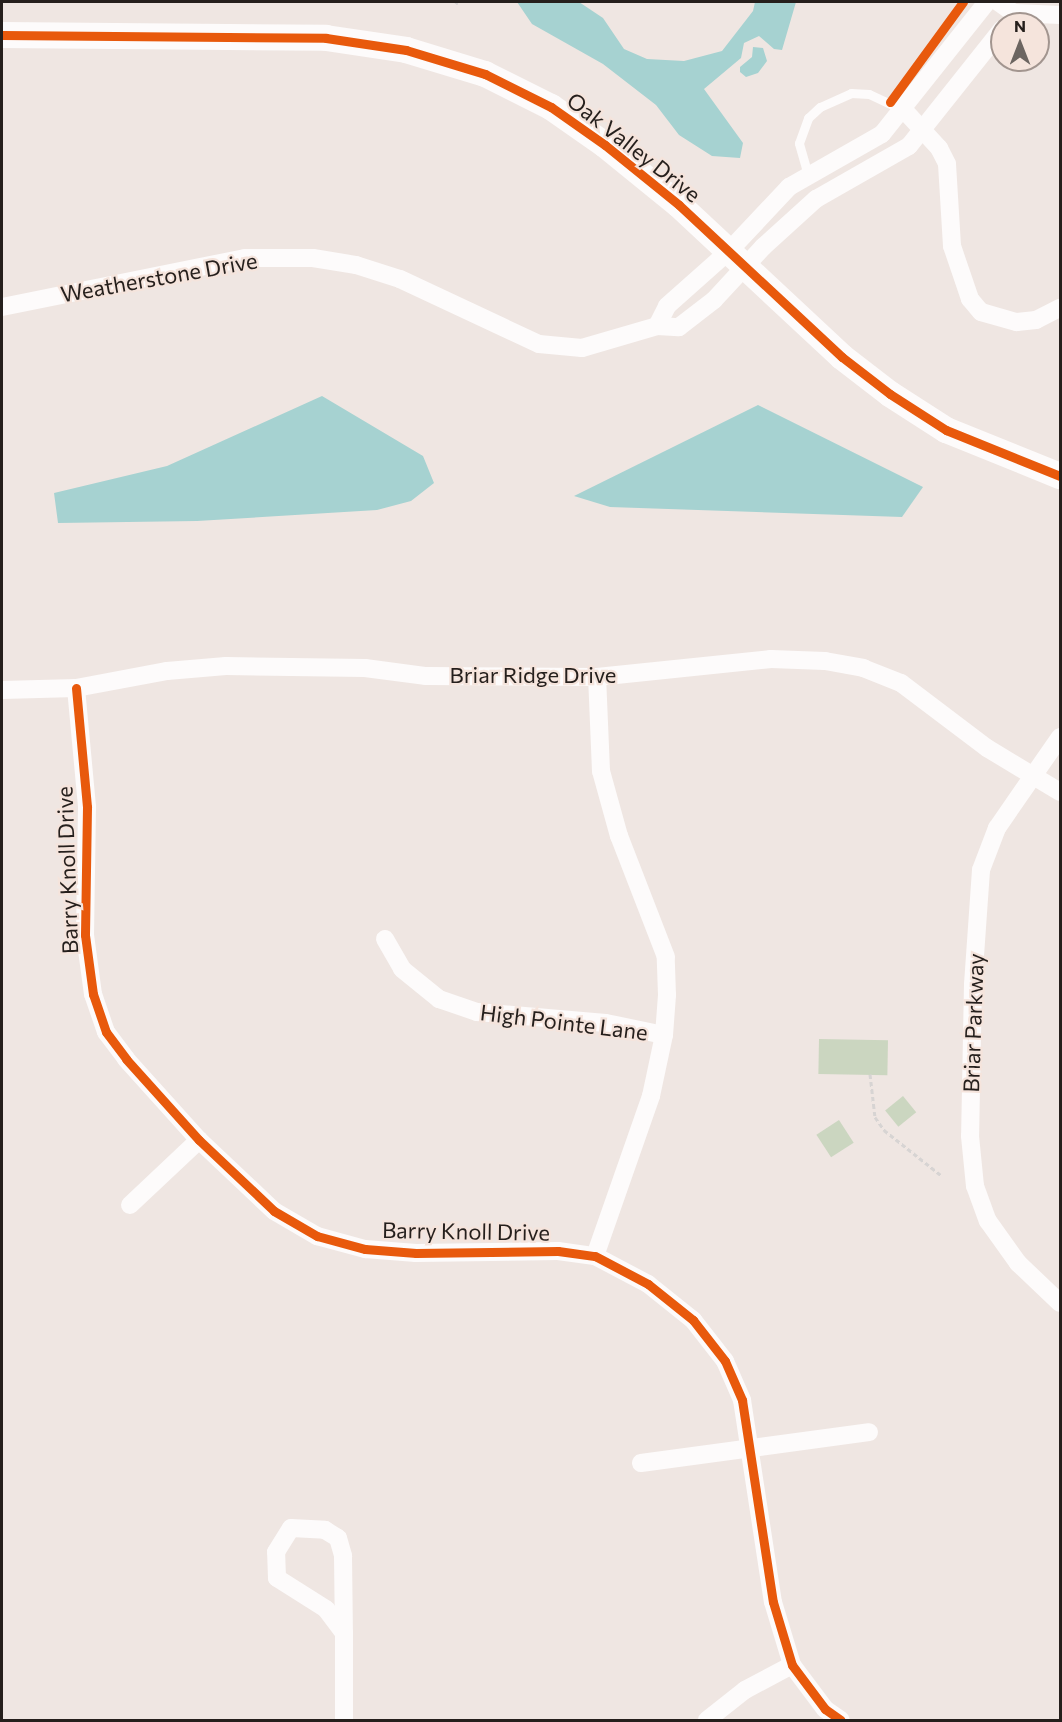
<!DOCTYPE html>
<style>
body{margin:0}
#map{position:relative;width:1062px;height:1722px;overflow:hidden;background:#efe6e2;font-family:Commissioner,sans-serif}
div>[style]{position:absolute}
.green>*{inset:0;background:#cbd6c0;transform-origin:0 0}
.water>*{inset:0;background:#a6d2d1}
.path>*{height:3px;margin-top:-1.5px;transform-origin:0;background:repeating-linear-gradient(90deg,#d7d4d3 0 4.5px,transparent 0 7.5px)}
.lane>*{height:9px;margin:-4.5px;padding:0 4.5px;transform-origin:4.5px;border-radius:4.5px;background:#fdfbfb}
.street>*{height:18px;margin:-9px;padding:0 9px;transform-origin:9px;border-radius:9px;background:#fdfbfb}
.secondary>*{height:26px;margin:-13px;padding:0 13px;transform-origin:13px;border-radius:13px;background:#fdfbfb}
.cycleway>*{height:9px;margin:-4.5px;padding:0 4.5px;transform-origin:4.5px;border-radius:4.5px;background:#e8590c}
span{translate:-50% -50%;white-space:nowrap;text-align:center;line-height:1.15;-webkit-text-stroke:4.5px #f5e4dc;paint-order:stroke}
.street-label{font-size:22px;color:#251f1c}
.frame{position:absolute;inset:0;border:3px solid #251f1c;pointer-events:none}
.north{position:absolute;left:990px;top:12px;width:60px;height:60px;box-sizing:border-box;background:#f5e4dc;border:2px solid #a2958f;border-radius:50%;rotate:0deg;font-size:16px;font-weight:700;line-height:24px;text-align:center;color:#251f1c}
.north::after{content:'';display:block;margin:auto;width:21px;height:27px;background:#6c6561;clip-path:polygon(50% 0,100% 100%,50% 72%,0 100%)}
</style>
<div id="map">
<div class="green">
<div style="left:819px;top:1039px;width:69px;height:35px;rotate:1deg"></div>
<div style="left:903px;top:1096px;width:21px;height:23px;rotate:51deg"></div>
<div style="left:839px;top:1120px;width:27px;height:27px;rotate:57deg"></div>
</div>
<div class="water">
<div style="clip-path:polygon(517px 2px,579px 2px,603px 18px,624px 49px,647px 59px,684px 61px,722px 51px,753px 11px,755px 2px,796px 2px,782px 50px,774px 49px,759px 36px,744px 43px,741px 58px,704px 89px,743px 143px,740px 158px,712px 156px,679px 135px,656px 105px,603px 64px,532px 24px)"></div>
<div style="clip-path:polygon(753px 47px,763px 48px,767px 61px,758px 73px,746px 77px,740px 72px,740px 67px,752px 57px)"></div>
<div style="clip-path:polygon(322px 396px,423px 456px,434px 483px,411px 501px,377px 510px,197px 521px,58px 523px,54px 493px,167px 466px)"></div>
<div style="clip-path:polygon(758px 405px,923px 487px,902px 517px,610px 507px,574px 496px)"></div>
</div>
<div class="path">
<div style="left:456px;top:4px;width:2px;rotate:-63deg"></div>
<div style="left:870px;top:1074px;width:43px;rotate:83.4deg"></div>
<div style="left:875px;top:1117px;width:16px;rotate:55deg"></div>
<div style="left:884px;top:1130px;width:74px;rotate:38.4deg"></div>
</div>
<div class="lane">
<div style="left:808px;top:175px;width:33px;rotate:-106deg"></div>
<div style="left:799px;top:143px;width:27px;rotate:-70deg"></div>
<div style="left:808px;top:118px;width:16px;rotate:-43deg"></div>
<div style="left:820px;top:107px;width:34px;rotate:-24deg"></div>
<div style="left:851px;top:93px;width:18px;rotate:3deg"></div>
<div style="left:869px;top:94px;width:38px;rotate:25deg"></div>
</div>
<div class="street">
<div style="left:998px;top:2px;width:19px;rotate:35deg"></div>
<div style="left:1014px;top:13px;width:46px;rotate:2.5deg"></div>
<div style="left:904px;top:110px;width:52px;rotate:47.4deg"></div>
<div style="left:939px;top:148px;width:18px;rotate:63deg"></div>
<div style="left:947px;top:164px;width:82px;rotate:86.5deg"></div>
<div style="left:952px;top:246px;width:56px;rotate:71.2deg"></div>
<div style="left:970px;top:299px;width:17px;rotate:50deg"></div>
<div style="left:981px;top:312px;width:37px;rotate:16deg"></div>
<div style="left:1017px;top:322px;width:19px;rotate:-6deg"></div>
<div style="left:1036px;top:320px;width:27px;rotate:-27deg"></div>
<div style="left:2px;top:307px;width:248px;rotate:-11.4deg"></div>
<div style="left:245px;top:258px;width:68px"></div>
<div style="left:313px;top:258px;width:44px;rotate:9.2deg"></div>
<div style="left:356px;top:265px;width:46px;rotate:17.7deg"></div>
<div style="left:400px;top:279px;width:153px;rotate:25.1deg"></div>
<div style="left:539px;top:344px;width:43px;rotate:5.3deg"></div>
<div style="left:582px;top:348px;width:78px;rotate:-16.3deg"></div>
<div style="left:657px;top:326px;width:22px;rotate:3deg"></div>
<div style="left:679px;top:327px;width:44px;rotate:-37.6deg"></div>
<div style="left:714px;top:300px;width:72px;rotate:-47.2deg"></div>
<div style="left:763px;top:247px;width:72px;rotate:-42.2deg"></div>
<div style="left:816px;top:199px;width:107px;rotate:-29.7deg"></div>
<div style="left:909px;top:146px;width:149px;rotate:-51.5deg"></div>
<div style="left:657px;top:326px;width:22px;rotate:-63deg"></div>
<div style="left:667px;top:306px;width:83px;rotate:-41.6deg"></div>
<div style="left:729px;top:251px;width:88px;rotate:-46.8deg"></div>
<div style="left:789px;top:187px;width:107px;rotate:-29.7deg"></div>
<div style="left:882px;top:134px;width:169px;rotate:-51.5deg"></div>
<div style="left:76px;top:688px;width:120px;rotate:84.7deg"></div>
<div style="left:87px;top:807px;width:128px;rotate:90.9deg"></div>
<div style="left:85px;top:935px;width:60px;rotate:82.3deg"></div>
<div style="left:93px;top:994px;width:40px;rotate:71.1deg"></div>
<div style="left:106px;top:1032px;width:34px;rotate:53deg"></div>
<div style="left:126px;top:1059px;width:109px;rotate:48deg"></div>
<div style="left:199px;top:1140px;width:103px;rotate:43.4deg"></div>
<div style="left:274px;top:1211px;width:50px;rotate:30.2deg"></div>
<div style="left:317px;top:1236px;width:50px;rotate:15.2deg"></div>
<div style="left:365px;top:1249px;width:51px;rotate:4.5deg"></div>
<div style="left:416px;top:1253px;width:142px;rotate:-0.8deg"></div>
<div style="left:558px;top:1251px;width:37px;rotate:8deg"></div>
<div style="left:595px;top:1256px;width:60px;rotate:27.8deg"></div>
<div style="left:648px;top:1284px;width:58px;rotate:38.7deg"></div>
<div style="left:693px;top:1320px;width:52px;rotate:52deg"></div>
<div style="left:725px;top:1361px;width:43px;rotate:66.4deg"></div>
<div style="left:742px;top:1400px;width:204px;rotate:81.3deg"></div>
<div style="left:773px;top:1602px;width:66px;rotate:73.2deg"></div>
<div style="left:792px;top:1665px;width:55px;rotate:53.1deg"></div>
<div style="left:825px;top:1709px;width:19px;rotate:35deg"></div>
<div style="left:2px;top:690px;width:74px;rotate:-1.5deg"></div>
<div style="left:76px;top:688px;width:93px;rotate:-10.6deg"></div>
<div style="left:167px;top:671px;width:59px;rotate:-4.8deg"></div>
<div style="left:226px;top:666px;width:139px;rotate:0.8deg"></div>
<div style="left:365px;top:668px;width:62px;rotate:7.5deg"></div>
<div style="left:426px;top:676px;width:171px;rotate:0.3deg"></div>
<div style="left:597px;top:677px;width:175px;rotate:-5.9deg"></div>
<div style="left:771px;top:659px;width:54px;rotate:2.1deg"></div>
<div style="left:825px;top:661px;width:39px;rotate:10deg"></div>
<div style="left:863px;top:668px;width:41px;rotate:21.5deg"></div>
<div style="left:901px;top:683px;width:108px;rotate:37.1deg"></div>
<div style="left:987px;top:748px;width:85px;rotate:31.1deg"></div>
<div style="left:1060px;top:737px;width:111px;rotate:124.7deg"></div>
<div style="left:997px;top:828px;width:45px;rotate:110.9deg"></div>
<div style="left:981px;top:870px;width:114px;rotate:94deg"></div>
<div style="left:973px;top:984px;width:152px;rotate:91.1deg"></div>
<div style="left:970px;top:1136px;width:50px;rotate:84.3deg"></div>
<div style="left:975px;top:1186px;width:37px;rotate:70deg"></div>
<div style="left:988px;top:1221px;width:52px;rotate:54.5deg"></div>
<div style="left:1018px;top:1263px;width:58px;rotate:43.6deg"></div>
<div style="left:385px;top:939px;width:34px;rotate:60deg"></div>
<div style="left:402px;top:969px;width:48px;rotate:39deg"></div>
<div style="left:439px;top:999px;width:40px;rotate:18.9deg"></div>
<div style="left:477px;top:1012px;width:129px;rotate:4.9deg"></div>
<div style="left:606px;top:1023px;width:59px;rotate:11.7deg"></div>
<div style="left:130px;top:1205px;width:95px;rotate:-43.3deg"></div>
<div style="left:595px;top:1256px;width:170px;rotate:-70.7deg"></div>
<div style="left:651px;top:1096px;width:62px;rotate:-78deg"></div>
<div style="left:664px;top:1035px;width:40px;rotate:-85.7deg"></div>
<div style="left:667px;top:995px;width:38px;rotate:-92deg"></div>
<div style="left:666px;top:957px;width:130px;rotate:-111.2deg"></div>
<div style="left:619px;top:836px;width:67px;rotate:-105.5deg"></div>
<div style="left:601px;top:771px;width:94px;rotate:-92.4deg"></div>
<div style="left:641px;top:1463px;width:230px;rotate:-7.7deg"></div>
<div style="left:344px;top:1633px;width:30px;rotate:-127deg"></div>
<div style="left:326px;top:1609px;width:58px;rotate:-147.7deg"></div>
<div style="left:277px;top:1578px;width:26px;rotate:-92deg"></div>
<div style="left:276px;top:1552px;width:28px;rotate:-58deg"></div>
<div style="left:291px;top:1528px;width:34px;rotate:3deg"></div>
<div style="left:325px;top:1530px;width:15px;rotate:32deg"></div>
<div style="left:338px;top:1538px;width:19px;rotate:74deg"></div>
<div style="left:343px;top:1556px;width:77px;rotate:89.3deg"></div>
<div style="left:344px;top:1633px;width:87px;rotate:90deg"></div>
<div style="left:707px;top:1720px;width:48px;rotate:-38.3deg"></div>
<div style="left:745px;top:1690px;width:53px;rotate:-28deg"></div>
</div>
<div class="secondary">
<div style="left:2px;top:35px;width:324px;rotate:0.5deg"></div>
<div style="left:326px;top:38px;width:81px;rotate:8.5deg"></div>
<div style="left:406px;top:50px;width:83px;rotate:16.9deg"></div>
<div style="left:485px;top:74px;width:74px;rotate:26.6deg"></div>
<div style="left:551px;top:107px;width:66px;rotate:35.1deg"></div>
<div style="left:605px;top:145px;width:95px;rotate:39deg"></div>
<div style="left:679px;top:205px;width:223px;rotate:43deg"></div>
<div style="left:842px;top:357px;width:61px;rotate:37.6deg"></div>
<div style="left:890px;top:394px;width:67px;rotate:32.7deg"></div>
<div style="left:946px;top:430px;width:123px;rotate:22deg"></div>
</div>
<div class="cycleway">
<div style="left:2px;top:35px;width:324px;rotate:0.5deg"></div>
<div style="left:326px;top:38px;width:81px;rotate:8.5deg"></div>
<div style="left:406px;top:50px;width:83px;rotate:16.9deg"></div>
<div style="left:485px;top:74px;width:74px;rotate:26.6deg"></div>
<div style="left:551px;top:107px;width:66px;rotate:35.1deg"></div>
<div style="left:605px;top:145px;width:95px;rotate:39deg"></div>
<div style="left:679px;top:205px;width:223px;rotate:43deg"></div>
<div style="left:842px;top:357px;width:61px;rotate:37.6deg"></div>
<div style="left:890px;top:394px;width:67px;rotate:32.7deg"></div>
<div style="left:946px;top:430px;width:123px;rotate:22deg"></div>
<div style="left:890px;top:102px;width:124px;rotate:-53.9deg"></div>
<div style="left:76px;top:688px;width:120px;rotate:84.7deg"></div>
<div style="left:87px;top:807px;width:128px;rotate:90.9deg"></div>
<div style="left:85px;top:935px;width:60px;rotate:82.3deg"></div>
<div style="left:93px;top:994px;width:40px;rotate:71.1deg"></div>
<div style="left:106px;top:1032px;width:34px;rotate:53deg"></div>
<div style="left:126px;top:1059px;width:109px;rotate:48deg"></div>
<div style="left:199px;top:1140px;width:103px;rotate:43.4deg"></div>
<div style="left:274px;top:1211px;width:50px;rotate:30.2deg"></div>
<div style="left:317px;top:1236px;width:50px;rotate:15.2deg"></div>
<div style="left:365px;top:1249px;width:51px;rotate:4.5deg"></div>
<div style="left:416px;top:1253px;width:142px;rotate:-0.8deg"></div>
<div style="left:558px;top:1251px;width:37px;rotate:8deg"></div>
<div style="left:595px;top:1256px;width:60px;rotate:27.8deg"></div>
<div style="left:648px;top:1284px;width:58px;rotate:38.7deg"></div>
<div style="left:693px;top:1320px;width:52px;rotate:52deg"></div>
<div style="left:725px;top:1361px;width:43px;rotate:66.4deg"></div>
<div style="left:742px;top:1400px;width:204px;rotate:81.3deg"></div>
<div style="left:773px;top:1602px;width:66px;rotate:73.2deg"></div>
<div style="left:792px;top:1665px;width:55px;rotate:53.1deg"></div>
<div style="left:825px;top:1709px;width:19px;rotate:35deg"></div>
</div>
<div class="street-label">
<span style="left:634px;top:147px;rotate:38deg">Oak Valley Drive</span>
<span style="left:159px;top:277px;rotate:-10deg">Weatherstone Drive</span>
<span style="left:533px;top:675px">Briar Ridge Drive</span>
<span style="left:67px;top:870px;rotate:-92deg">Barry Knoll Drive</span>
<span style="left:564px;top:1022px;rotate:7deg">High Pointe Lane</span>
<span style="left:973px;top:1023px;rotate:-88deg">Briar Parkway</span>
<span style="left:466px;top:1231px;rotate:1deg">Barry Knoll Drive</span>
</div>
<div class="frame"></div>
<div class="north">N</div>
</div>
